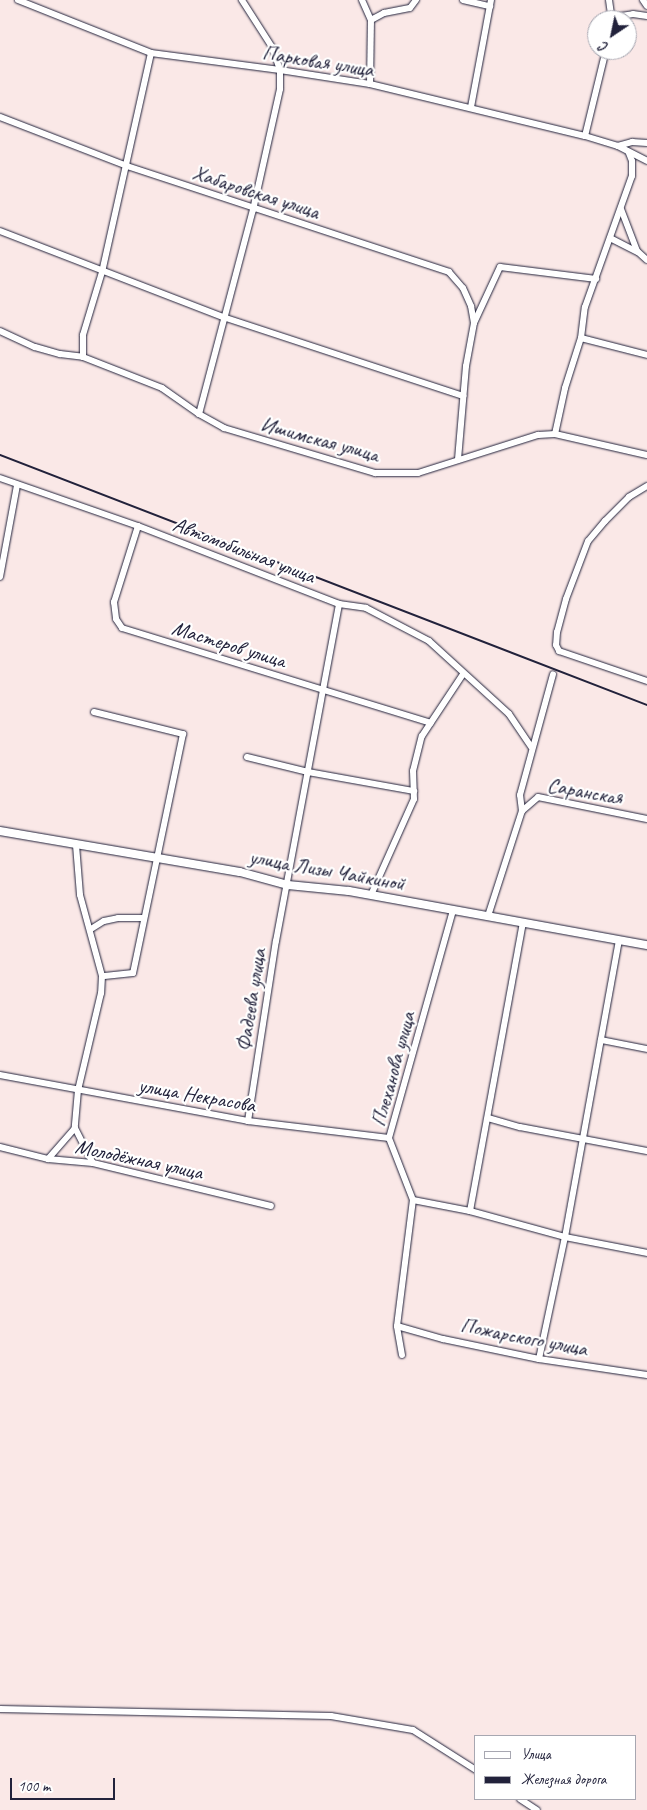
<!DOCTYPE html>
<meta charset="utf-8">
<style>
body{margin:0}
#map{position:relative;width:647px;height:1810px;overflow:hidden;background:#fae8e7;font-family:Caveat,sans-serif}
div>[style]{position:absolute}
.roads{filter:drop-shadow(0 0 1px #22223b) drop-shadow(0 0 1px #22223b)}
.minor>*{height:6px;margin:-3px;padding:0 3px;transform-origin:3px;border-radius:3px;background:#fff}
.tertiary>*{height:8px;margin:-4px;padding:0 4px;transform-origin:4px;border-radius:4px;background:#fff}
.rail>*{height:2px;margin:-1px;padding:0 1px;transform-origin:1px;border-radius:1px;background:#22223b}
span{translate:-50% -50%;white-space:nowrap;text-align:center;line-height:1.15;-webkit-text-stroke:4.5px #fff;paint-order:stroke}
.street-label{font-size:21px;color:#22223b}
.legend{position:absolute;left:474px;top:1735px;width:162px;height:65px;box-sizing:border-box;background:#fff;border:1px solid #a7a7b1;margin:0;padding:6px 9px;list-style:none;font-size:15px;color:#22223b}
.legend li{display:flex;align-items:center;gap:10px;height:25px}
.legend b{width:25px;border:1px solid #a7a7b1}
.north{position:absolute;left:587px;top:10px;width:50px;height:50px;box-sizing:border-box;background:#fff;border:1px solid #a7a7b1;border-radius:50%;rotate:214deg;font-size:14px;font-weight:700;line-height:20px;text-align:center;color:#22223b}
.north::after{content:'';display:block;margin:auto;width:18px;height:22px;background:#22223b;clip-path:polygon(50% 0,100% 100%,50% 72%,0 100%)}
.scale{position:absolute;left:10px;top:1778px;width:105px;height:22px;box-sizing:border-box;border:2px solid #22223b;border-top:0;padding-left:6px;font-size:15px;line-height:18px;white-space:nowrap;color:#22223b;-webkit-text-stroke:4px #fff;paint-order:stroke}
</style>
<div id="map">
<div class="roads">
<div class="minor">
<div style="left:18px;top:0;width:143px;rotate:21.7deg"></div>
<div style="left:151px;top:53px;width:130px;rotate:7.5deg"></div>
<div style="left:280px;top:70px;width:91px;rotate:8.8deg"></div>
<div style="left:370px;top:84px;width:221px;rotate:13.6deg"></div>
<div style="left:585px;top:136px;width:34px;rotate:17deg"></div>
<div style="left:618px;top:146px;width:33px;rotate:27deg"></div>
<div style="left:362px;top:0;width:22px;rotate:66deg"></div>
<div style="left:371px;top:20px;width:64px;rotate:90.9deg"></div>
<div style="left:463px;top:0;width:28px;rotate:13deg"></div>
<div style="left:609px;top:0;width:14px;rotate:82deg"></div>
<div style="left:611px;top:14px;width:8px;rotate:45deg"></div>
<div style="left:643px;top:0;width:7px;rotate:56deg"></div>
<div style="left:371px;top:20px;width:15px;rotate:-28deg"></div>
<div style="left:384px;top:13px;width:26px;rotate:-11deg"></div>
<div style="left:410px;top:8px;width:10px;rotate:-53deg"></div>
<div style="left:618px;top:20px;width:5px;rotate:-53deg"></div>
<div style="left:621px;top:16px;width:12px;rotate:-9deg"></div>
<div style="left:633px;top:14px;width:14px;rotate:8deg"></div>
<div style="left:151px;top:53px;width:224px;rotate:102.6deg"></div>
<div style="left:102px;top:272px;width:66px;rotate:106.8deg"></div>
<div style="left:83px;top:335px;width:22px;rotate:90deg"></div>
<div style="left:83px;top:357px;width:85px;rotate:21.4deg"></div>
<div style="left:162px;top:388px;width:45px;rotate:35.1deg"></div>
<div style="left:199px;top:414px;width:29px;rotate:29deg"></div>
<div style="left:224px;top:428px;width:158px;rotate:16.6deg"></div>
<div style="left:375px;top:473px;width:43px"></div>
<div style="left:418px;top:473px;width:126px;rotate:-17.6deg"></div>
<div style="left:538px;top:435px;width:17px;rotate:-3deg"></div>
<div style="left:555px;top:434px;width:94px;rotate:12.9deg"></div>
<div style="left:471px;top:107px;width:109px;rotate:-79.4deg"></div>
<div style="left:0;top:117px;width:136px;rotate:21.1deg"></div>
<div style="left:127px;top:166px;width:339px;rotate:18.2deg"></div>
<div style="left:449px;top:272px;width:21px;rotate:49deg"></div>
<div style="left:463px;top:288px;width:20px;rotate:66deg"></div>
<div style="left:471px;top:306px;width:17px;rotate:80deg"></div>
<div style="left:474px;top:323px;width:44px;rotate:100.5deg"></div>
<div style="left:466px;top:366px;width:94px;rotate:94.9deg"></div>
<div style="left:585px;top:136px;width:89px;rotate:-76.3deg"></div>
<div style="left:618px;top:146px;width:15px;rotate:-16deg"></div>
<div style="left:632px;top:142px;width:15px;rotate:4deg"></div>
<div style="left:621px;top:209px;width:45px;rotate:69.1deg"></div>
<div style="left:637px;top:251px;width:13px;rotate:42deg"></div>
<div style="left:0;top:231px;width:242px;rotate:21.1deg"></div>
<div style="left:226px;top:318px;width:250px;rotate:18.2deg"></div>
<div style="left:610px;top:238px;width:31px;rotate:27deg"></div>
<div style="left:474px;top:323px;width:62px;rotate:-65.1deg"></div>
<div style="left:500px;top:267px;width:97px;rotate:7.1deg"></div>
<div style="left:0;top:331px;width:38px;rotate:25deg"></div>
<div style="left:35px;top:347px;width:26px;rotate:16deg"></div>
<div style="left:60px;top:354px;width:23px;rotate:7deg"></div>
<div style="left:581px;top:338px;width:68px;rotate:14.4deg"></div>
<div style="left:199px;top:414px;width:211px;rotate:-75.2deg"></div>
<div style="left:253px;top:210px;width:124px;rotate:-77.4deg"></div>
<div style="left:280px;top:89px;width:19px;rotate:-90deg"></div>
<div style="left:280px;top:70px;width:24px;rotate:-109deg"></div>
<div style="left:272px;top:47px;width:56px;rotate:-122.6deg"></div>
<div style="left:555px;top:434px;width:47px;rotate:-77.7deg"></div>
<div style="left:565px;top:388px;width:52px;rotate:-72.3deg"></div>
<div style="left:581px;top:338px;width:31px;rotate:-83deg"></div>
<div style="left:585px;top:307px;width:139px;rotate:-70.3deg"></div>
<div style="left:632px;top:176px;width:15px;rotate:-90deg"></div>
<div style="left:632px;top:161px;width:9px;rotate:-111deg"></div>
<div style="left:0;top:478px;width:146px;rotate:19.2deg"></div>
<div style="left:138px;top:526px;width:216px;rotate:21.2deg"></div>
<div style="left:339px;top:604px;width:27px;rotate:8deg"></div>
<div style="left:366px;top:608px;width:71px;rotate:27.6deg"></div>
<div style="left:429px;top:641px;width:108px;rotate:42.4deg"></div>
<div style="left:509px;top:714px;width:40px;rotate:56deg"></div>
<div style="left:647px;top:486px;width:21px;rotate:149deg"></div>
<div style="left:629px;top:497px;width:34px;rotate:135deg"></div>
<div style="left:605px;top:521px;width:26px;rotate:130deg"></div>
<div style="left:588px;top:541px;width:62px;rotate:110.8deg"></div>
<div style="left:566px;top:599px;width:34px;rotate:105deg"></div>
<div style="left:557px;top:632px;width:13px;rotate:94deg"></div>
<div style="left:556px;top:645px;width:7px;rotate:63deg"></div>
<div style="left:559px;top:651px;width:93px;rotate:18.8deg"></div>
<div style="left:138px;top:526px;width:80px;rotate:107.5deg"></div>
<div style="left:114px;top:602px;width:17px;rotate:83deg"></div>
<div style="left:116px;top:619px;width:11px;rotate:56deg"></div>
<div style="left:122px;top:628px;width:323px;rotate:17.1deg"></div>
<div style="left:0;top:577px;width:94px;rotate:-79.5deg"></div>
<div style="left:94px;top:712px;width:92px;rotate:13.9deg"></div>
<div style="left:183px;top:734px;width:244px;rotate:101.8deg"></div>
<div style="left:133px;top:973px;width:31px;rotate:174deg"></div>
<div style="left:247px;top:757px;width:63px;rotate:13.8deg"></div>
<div style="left:308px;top:772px;width:108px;rotate:10.2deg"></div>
<div style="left:522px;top:811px;width:21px;rotate:-41deg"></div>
<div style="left:538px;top:797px;width:111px;rotate:11.4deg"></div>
<div style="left:76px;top:845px;width:50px;rotate:85.4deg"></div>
<div style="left:80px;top:895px;width:84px;rotate:74.8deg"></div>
<div style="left:102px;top:976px;width:17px;rotate:93deg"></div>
<div style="left:101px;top:993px;width:100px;rotate:103.3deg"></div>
<div style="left:78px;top:1090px;width:38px;rotate:95deg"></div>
<div style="left:75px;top:1128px;width:39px;rotate:63deg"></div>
<div style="left:371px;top:895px;width:105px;rotate:-65.9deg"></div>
<div style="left:414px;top:799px;width:28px;rotate:-92deg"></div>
<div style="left:413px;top:771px;width:36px;rotate:-76deg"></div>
<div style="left:422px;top:736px;width:74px;rotate:-56.5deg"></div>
<div style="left:488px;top:916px;width:110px;rotate:-72.1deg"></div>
<div style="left:522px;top:811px;width:16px;rotate:-97deg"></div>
<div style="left:520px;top:795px;width:125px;rotate:-74.7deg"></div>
<div style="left:91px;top:929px;width:15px;rotate:-32deg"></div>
<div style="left:104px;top:921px;width:14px;rotate:-12deg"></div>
<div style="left:118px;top:918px;width:25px"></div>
<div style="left:601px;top:1040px;width:47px;rotate:11.1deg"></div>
<div style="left:0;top:1075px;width:252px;rotate:10.5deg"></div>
<div style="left:248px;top:1121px;width:142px;rotate:6.9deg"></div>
<div style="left:488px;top:1118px;width:33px;rotate:16deg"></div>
<div style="left:520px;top:1127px;width:129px;rotate:10.7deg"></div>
<div style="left:248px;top:1121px;width:182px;rotate:-81.2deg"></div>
<div style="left:276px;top:941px;width:343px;rotate:-79.4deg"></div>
<div style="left:0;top:1147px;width:49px;rotate:14deg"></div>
<div style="left:48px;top:1159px;width:45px;rotate:5.1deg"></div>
<div style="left:93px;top:1163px;width:183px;rotate:13.6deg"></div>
<div style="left:48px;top:1159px;width:41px;rotate:-48.9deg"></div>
<div style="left:413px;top:1200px;width:58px;rotate:10.9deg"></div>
<div style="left:470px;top:1211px;width:98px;rotate:15.3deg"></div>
<div style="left:565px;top:1237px;width:84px;rotate:11deg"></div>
<div style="left:470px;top:1211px;width:293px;rotate:-79.6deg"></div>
<div style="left:397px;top:1326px;width:48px;rotate:15.8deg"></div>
<div style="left:443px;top:1339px;width:98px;rotate:11.8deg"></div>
<div style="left:539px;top:1359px;width:109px;rotate:8.4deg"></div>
<div style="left:402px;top:1355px;width:29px;rotate:-100deg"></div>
<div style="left:397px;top:1326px;width:127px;rotate:-82.8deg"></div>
<div style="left:413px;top:1200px;width:66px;rotate:-111.2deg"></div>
<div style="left:389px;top:1138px;width:237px;rotate:-74.3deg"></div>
<div style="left:539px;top:1359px;width:125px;rotate:-78deg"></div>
<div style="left:565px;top:1237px;width:302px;rotate:-79.7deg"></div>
<div style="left:0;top:1709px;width:331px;rotate:1.2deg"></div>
<div style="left:331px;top:1716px;width:83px;rotate:9.7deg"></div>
<div style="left:413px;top:1730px;width:75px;rotate:32.4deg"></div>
<div style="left:520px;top:1799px;width:20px;rotate:33deg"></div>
</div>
<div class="tertiary">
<div style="left:0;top:831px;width:243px;rotate:9.7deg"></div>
<div style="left:240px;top:872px;width:50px;rotate:15.2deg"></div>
<div style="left:288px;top:885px;width:61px;rotate:5.6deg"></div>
<div style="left:349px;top:891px;width:303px;rotate:10.3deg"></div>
</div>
</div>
<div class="rail">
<div style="left:0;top:455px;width:694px;rotate:21.13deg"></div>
</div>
<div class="street-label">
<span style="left:318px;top:61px;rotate:9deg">Парковая улица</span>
<span style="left:256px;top:192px;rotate:18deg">Хабаровская улица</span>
<span style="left:320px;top:439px;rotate:15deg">Ишимская улица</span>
<span style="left:244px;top:550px;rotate:21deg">Автомобильная улица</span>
<span style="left:229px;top:644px;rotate:17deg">Мастеров улица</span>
<span style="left:585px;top:791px;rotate:10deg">Саранская</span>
<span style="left:327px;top:870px;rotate:10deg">улица Лизы Чайкиной</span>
<span style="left:251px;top:1000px;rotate:-81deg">Фадеева улица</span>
<span style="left:393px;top:1069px;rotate:-75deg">Плеханова улица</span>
<span style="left:197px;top:1095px;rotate:10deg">улица Некрасова</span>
<span style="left:139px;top:1159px;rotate:12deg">Молодёжная улица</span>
<span style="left:524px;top:1337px;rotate:11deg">Пожарского улица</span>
</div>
<ul class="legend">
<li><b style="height:6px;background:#fff"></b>Улица</li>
<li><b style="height:6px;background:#22223b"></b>Железная дорога</li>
</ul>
<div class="north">С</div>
<div class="scale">100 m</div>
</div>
